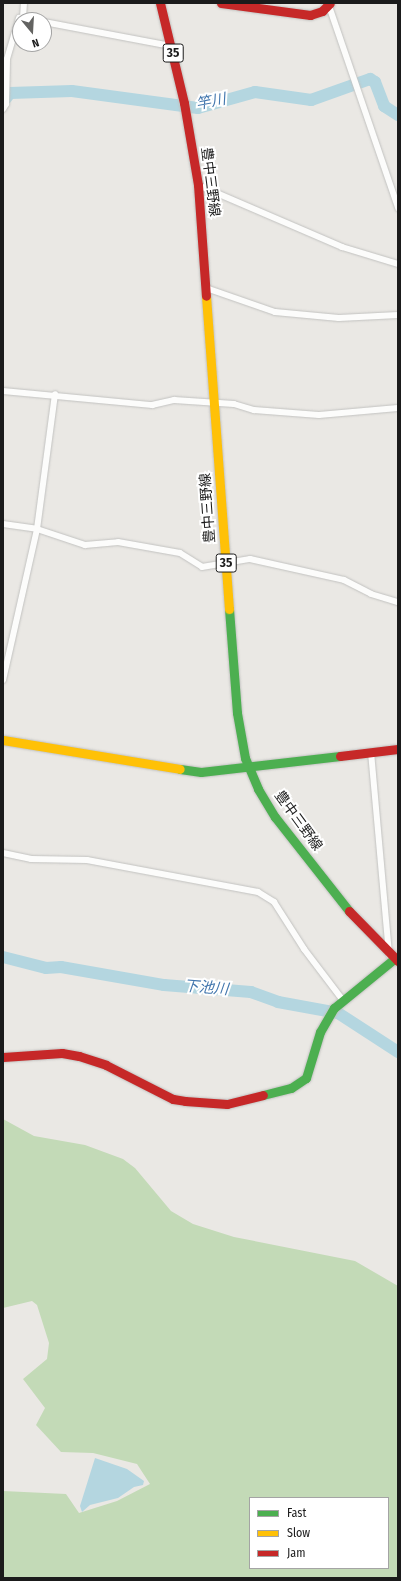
<!DOCTYPE html>
<meta charset="utf-8">
<style>
body{margin:0}
#map{position:relative;width:401px;height:1581px;overflow:hidden;background:#eae8e4;font-family:"Fira Sans Condensed","Noto Sans JP",sans-serif}
div>[style]{position:absolute}
.forest>*{inset:0;background:#c3dab7}
.water>*{inset:0;background:#b4d6e0}
.river>*{height:12px;margin:-6px;padding:0 6px;transform-origin:6px;border-radius:6px;background:#b4d6e0}
.roads{filter:drop-shadow(0 0 1px #c2c2c0) drop-shadow(0 0 1px #c2c2c0)}
.street>*{height:6px;margin:-3px;padding:0 3px;transform-origin:3px;border-radius:3px;background:#fcfcfb}
.fast>*{height:9px;margin:-4.5px;padding:0 4.5px;transform-origin:4.5px;border-radius:4.5px;background:#4caf50}
.slow>*{height:9px;margin:-4.5px;padding:0 4.5px;transform-origin:4.5px;border-radius:4.5px;background:#ffc107}
.jam>*{height:9px;margin:-4.5px;padding:0 4.5px;transform-origin:4.5px;border-radius:4.5px;background:#c62828}
span{translate:-50% -50%;white-space:nowrap;text-align:center;line-height:1.15;-webkit-text-stroke:4px #fff;paint-order:stroke}
.shield-label span{padding:1px 3px;background:#fff;border:1px solid;border-radius:3px;-webkit-text-stroke-width:0}
.shield-label{font-size:13px;color:#1b1b1b;font-weight:700}
.street-label{font-size:14px;color:#1b1b1b}
.water-label{font-size:15px;color:#4477ae;font-style:italic}
.frame{position:absolute;inset:0;border:4px solid #1b1b1b;pointer-events:none}
.legend{position:absolute;left:249px;top:1497px;width:140px;height:72px;box-sizing:border-box;background:#fff;border:1px solid #a4a4a4;margin:0;padding:5px 7px;list-style:none;font-size:12px;color:#1b1b1b}
.legend li{display:flex;align-items:center;gap:8px;height:20px}
.legend b{width:20px;border:1px solid #a4a4a4}
.north{position:absolute;left:12px;top:12px;width:40px;height:40px;box-sizing:border-box;background:#fff;border:1px solid #a4a4a4;border-radius:50%;rotate:162deg;font-size:11px;font-weight:700;line-height:16px;text-align:center;color:#1b1b1b}
.north::after{content:'';display:block;margin:auto;width:14px;height:18px;background:#636361;clip-path:polygon(50% 0,100% 100%,50% 72%,0 100%)}
</style>
<div id="map">
<div class="forest">
<div style="clip-path:polygon(evenodd,3px 1119px,34px 1136px,85px 1145px,123px 1159px,135px 1168px,171px 1211px,193px 1224px,234px 1237px,355px 1261px,398px 1286px,398px 1578px,3px 1578px,3px 1491px,66px 1494px,79px 1513px,117px 1501px,150px 1484px,137px 1464px,93px 1453px,61px 1452px,36px 1425px,45px 1408px,23px 1379px,47px 1359px,49px 1343px,37px 1305px,32px 1301px,3px 1308px,3px 1119px,250px 1498px,388px 1498px,388px 1568px,250px 1568px,250px 1498px)"></div>
</div>
<div class="water">
<div style="clip-path:polygon(95px 1458px,127px 1469px,144px 1481px,143px 1485px,134px 1487px,118px 1498px,90px 1505px,82px 1512px,80px 1506px)"></div>
</div>
<div class="river">
<div style="left:3px;top:102px;width:11px;rotate:-52deg"></div>
<div style="left:10px;top:93px;width:62px;rotate:-1.8deg"></div>
<div style="left:72px;top:91px;width:127px;rotate:7.7deg"></div>
<div style="left:198px;top:108px;width:59px;rotate:-15.7deg"></div>
<div style="left:255px;top:92px;width:57px;rotate:8.1deg"></div>
<div style="left:311px;top:100px;width:63px;rotate:-19.6deg"></div>
<div style="left:370px;top:79px;width:6px;rotate:31deg"></div>
<div style="left:375px;top:82px;width:26px;rotate:69deg"></div>
<div style="left:384px;top:106px;width:17px;rotate:33deg"></div>
<div style="left:3px;top:957px;width:44px;rotate:14.3deg"></div>
<div style="left:46px;top:968px;width:15px;rotate:-4deg"></div>
<div style="left:61px;top:967px;width:105px;rotate:9.9deg"></div>
<div style="left:164px;top:985px;width:87px;rotate:4.6deg"></div>
<div style="left:251px;top:992px;width:29px;rotate:20deg"></div>
<div style="left:278px;top:1002px;width:61px;rotate:10.4deg"></div>
<div style="left:338px;top:1013px;width:72px;rotate:33deg"></div>
</div>
<div class="roads">
<div class="street">
<div style="left:24px;top:3px;width:15px;rotate:94deg"></div>
<div style="left:23px;top:18px;width:9px;rotate:13deg"></div>
<div style="left:328px;top:3px;width:217px;rotate:71.1deg"></div>
<div style="left:44px;top:22px;width:129px;rotate:10.7deg"></div>
<div style="left:3px;top:109px;width:6px;rotate:-59deg"></div>
<div style="left:6px;top:104px;width:45px;rotate:-88.7deg"></div>
<div style="left:7px;top:59px;width:43px;rotate:-73.7deg"></div>
<div style="left:198px;top:185px;width:157px;rotate:23.3deg"></div>
<div style="left:342px;top:247px;width:59px;rotate:16.9deg"></div>
<div style="left:206px;top:288px;width:73px;rotate:19.2deg"></div>
<div style="left:275px;top:312px;width:64px;rotate:5.4deg"></div>
<div style="left:339px;top:318px;width:59px;rotate:-2.9deg"></div>
<div style="left:3px;top:391px;width:150px;rotate:5.4deg"></div>
<div style="left:152px;top:405px;width:23px;rotate:-13deg"></div>
<div style="left:174px;top:400px;width:60px;rotate:3.8deg"></div>
<div style="left:234px;top:404px;width:21px;rotate:17deg"></div>
<div style="left:254px;top:410px;width:65px;rotate:4.4deg"></div>
<div style="left:319px;top:415px;width:79px;rotate:-5.1deg"></div>
<div style="left:3px;top:524px;width:34px;rotate:8deg"></div>
<div style="left:37px;top:529px;width:51px;rotate:18.4deg"></div>
<div style="left:85px;top:545px;width:33px;rotate:-5deg"></div>
<div style="left:118px;top:542px;width:63px;rotate:10.1deg"></div>
<div style="left:180px;top:553px;width:26px;rotate:32deg"></div>
<div style="left:202px;top:567px;width:49px;rotate:-9.5deg"></div>
<div style="left:250px;top:559px;width:96px;rotate:12.6deg"></div>
<div style="left:344px;top:580px;width:30px;rotate:27deg"></div>
<div style="left:371px;top:594px;width:28px;rotate:17deg"></div>
<div style="left:3px;top:680px;width:155px;rotate:-77.3deg"></div>
<div style="left:37px;top:529px;width:136px;rotate:-82.4deg"></div>
<div style="left:371px;top:752px;width:203px;rotate:84.9deg"></div>
<div style="left:3px;top:853px;width:29px;rotate:12deg"></div>
<div style="left:31px;top:859px;width:56px;rotate:1deg"></div>
<div style="left:87px;top:860px;width:174px;rotate:10.6deg"></div>
<div style="left:258px;top:892px;width:19px;rotate:32deg"></div>
<div style="left:274px;top:902px;width:56px;rotate:57.4deg"></div>
<div style="left:304px;top:949px;width:63px;rotate:52.8deg"></div>
</div>
<div class="fast">
<div style="left:229px;top:609px;width:104px;rotate:85.6deg"></div>
<div style="left:237px;top:713px;width:46px;rotate:79.9deg"></div>
<div style="left:245px;top:758px;width:34px;rotate:67deg"></div>
<div style="left:258px;top:789px;width:33px;rotate:59deg"></div>
<div style="left:275px;top:817px;width:120px;rotate:51.8deg"></div>
<div style="left:180px;top:769px;width:21px;rotate:8deg"></div>
<div style="left:201px;top:772px;width:140px;rotate:-6.6deg"></div>
<div style="left:263px;top:1095px;width:29px;rotate:-14deg"></div>
<div style="left:291px;top:1088px;width:18px;rotate:-34deg"></div>
<div style="left:306px;top:1078px;width:48px;rotate:-73.1deg"></div>
<div style="left:320px;top:1032px;width:28px;rotate:-60deg"></div>
<div style="left:334px;top:1008px;width:77px;rotate:-39.2deg"></div>
</div>
<div class="slow">
<div style="left:206px;top:296px;width:314px;rotate:85.8deg"></div>
<div style="left:3px;top:740px;width:179px;rotate:9.3deg"></div>
</div>
<div class="jam">
<div style="left:160px;top:3px;width:103px;rotate:76.5deg"></div>
<div style="left:184px;top:103px;width:83px;rotate:80.3deg"></div>
<div style="left:198px;top:185px;width:111px;rotate:85.9deg"></div>
<div style="left:221px;top:3px;width:90px;rotate:7.7deg"></div>
<div style="left:310px;top:15px;width:13px;rotate:-18deg"></div>
<div style="left:322px;top:11px;width:11px;rotate:-45deg"></div>
<div style="left:340px;top:756px;width:58px;rotate:-6.9deg"></div>
<div style="left:349px;top:911px;width:70px;rotate:45.6deg"></div>
<div style="left:3px;top:1057px;width:59px;rotate:-3.9deg"></div>
<div style="left:62px;top:1053px;width:17px;rotate:10deg"></div>
<div style="left:79px;top:1056px;width:28px;rotate:18deg"></div>
<div style="left:106px;top:1065px;width:75px;rotate:26.9deg"></div>
<div style="left:173px;top:1099px;width:12px;rotate:9deg"></div>
<div style="left:185px;top:1101px;width:42px;rotate:4.1deg"></div>
<div style="left:227px;top:1104px;width:37px;rotate:-14deg"></div>
</div>
</div>
<div class="shield-label">
<span style="left:173px;top:53px">35</span>
<span style="left:226px;top:563px">35</span>
</div>
<div class="street-label">
<span style="left:210px;top:182px;rotate:83deg">豊中三野線</span>
<span style="left:208px;top:508px;rotate:-94deg">豊中三野線</span>
<span style="left:298px;top:821px;rotate:54deg">豊中三野線</span>
</div>
<div class="water-label">
<span style="left:211px;top:102px;rotate:-11deg">竿川</span>
<span style="left:206px;top:988px;rotate:5deg">下池川</span>
</div>
<div class="frame"></div>
<ul class="legend">
<li><b style="height:5px;background:#4caf50"></b>Fast</li>
<li><b style="height:5px;background:#ffc107"></b>Slow</li>
<li><b style="height:5px;background:#c62828"></b>Jam</li>
</ul>
<div class="north">N</div>
</div>
